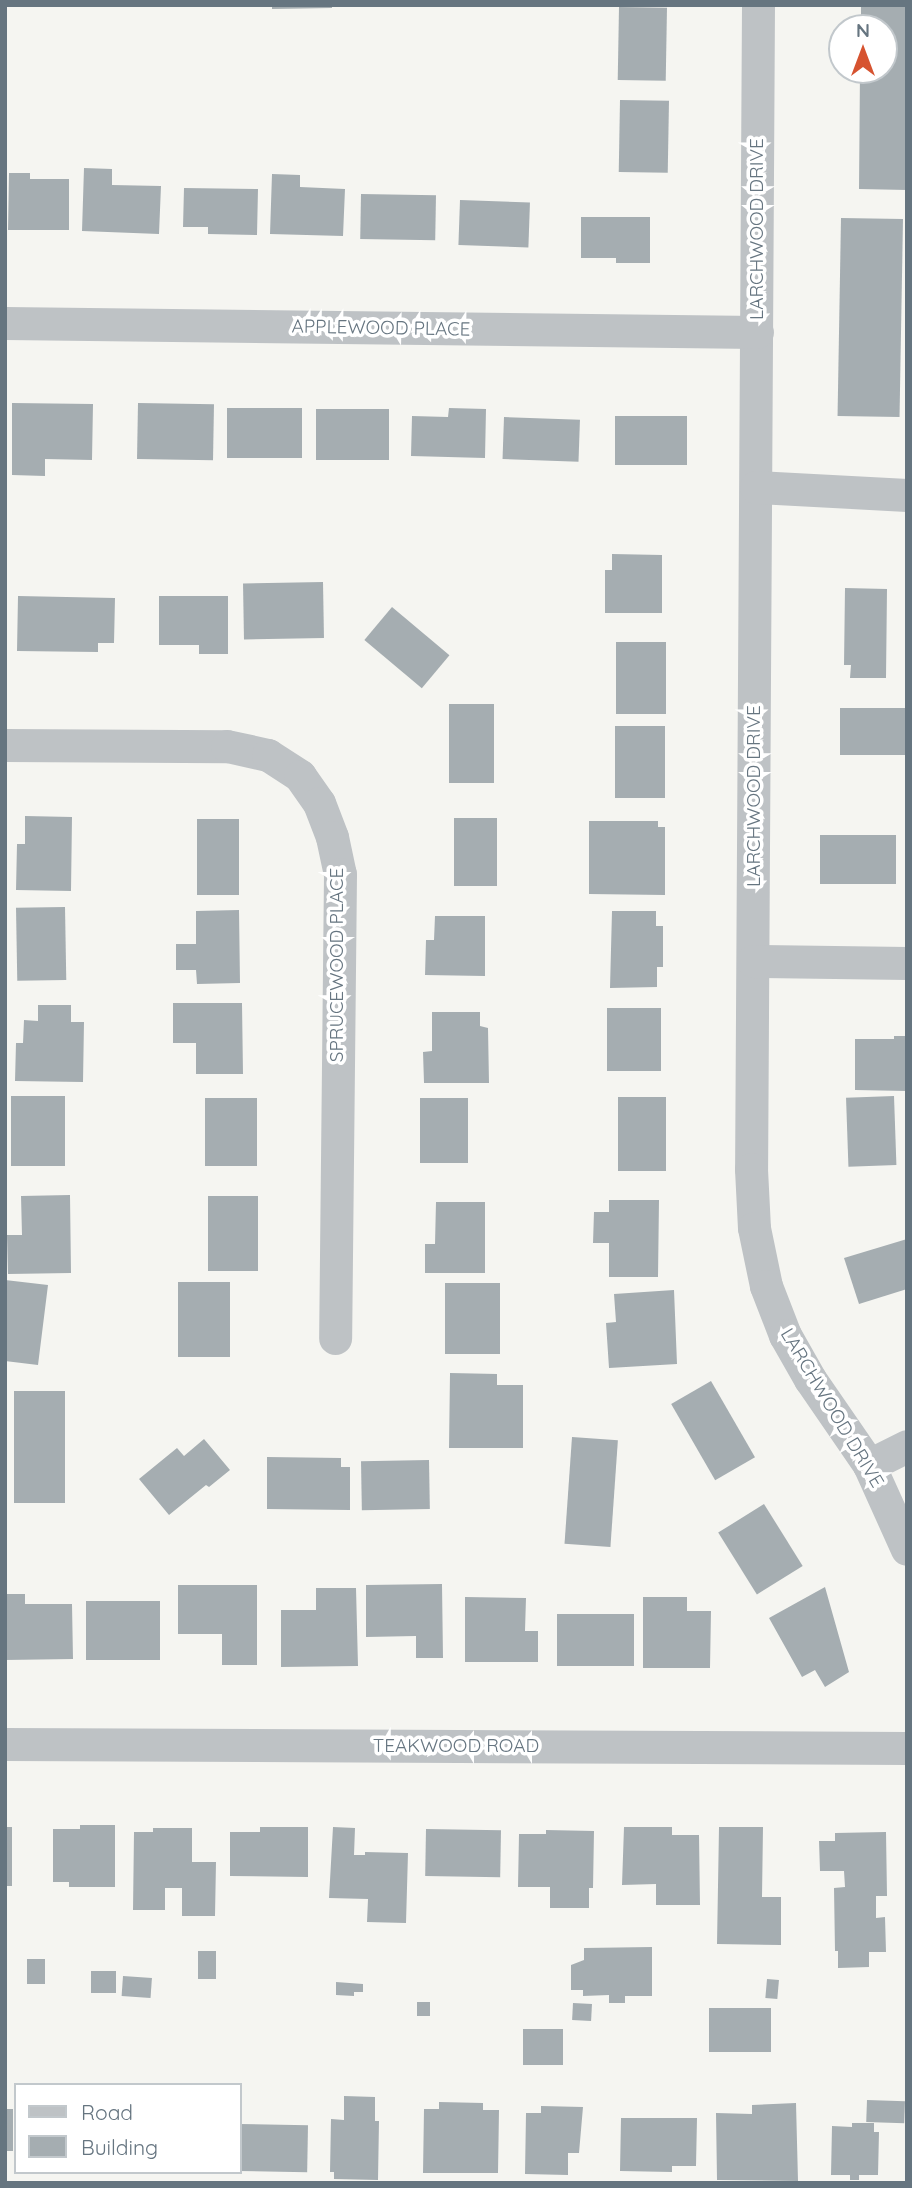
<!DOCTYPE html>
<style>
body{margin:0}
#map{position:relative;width:912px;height:2188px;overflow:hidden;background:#f5f5f1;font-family:Quicksand,sans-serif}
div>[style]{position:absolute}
.building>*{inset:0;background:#a5adb1;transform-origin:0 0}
.minor>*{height:33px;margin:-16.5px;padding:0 16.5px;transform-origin:16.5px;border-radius:16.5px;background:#bec2c5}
span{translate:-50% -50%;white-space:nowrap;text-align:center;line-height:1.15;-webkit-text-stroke:7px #fff;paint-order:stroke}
.street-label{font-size:19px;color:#667580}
.frame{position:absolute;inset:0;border:7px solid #667580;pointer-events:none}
.legend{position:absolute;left:14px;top:2083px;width:228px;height:91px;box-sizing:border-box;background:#fff;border:2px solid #c2c8cc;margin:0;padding:9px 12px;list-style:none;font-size:21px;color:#667580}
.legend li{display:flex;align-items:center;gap:14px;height:35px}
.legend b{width:35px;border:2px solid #c2c8cc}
.north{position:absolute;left:828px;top:14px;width:70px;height:70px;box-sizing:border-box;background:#fff;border:2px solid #c2c8cc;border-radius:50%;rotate:0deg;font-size:19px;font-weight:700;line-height:28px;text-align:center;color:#667580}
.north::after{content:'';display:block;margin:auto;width:24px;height:32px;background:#d65330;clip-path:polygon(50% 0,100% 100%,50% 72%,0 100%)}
</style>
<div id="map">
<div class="building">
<div style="clip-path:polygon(272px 5px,332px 5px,332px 8px,272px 9px)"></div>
<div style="clip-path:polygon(861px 5px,907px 5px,907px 190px,859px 189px,860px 70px,884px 70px,884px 28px,861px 28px)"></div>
<div style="left:619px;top:7px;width:48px;height:73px;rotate:1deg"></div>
<div style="left:620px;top:100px;width:49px;height:72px;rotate:1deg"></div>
<div style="clip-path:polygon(84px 168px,112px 169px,112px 185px,161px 186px,159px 234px,82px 231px)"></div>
<div style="clip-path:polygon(9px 173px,30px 173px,30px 179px,69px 179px,69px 230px,8px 230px)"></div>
<div style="clip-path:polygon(272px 174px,300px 175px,300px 187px,345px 189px,343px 236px,270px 234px)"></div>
<div style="clip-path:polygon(184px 188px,258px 189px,257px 235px,208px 234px,208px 227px,183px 227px)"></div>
<div style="left:361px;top:194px;width:75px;height:45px;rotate:1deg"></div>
<div style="left:460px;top:200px;width:70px;height:45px;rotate:2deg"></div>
<div style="clip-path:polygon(581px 217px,650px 217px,650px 263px,616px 263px,616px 258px,581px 258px)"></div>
<div style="left:841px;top:218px;width:62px;height:198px;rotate:1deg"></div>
<div style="clip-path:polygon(12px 403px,93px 404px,92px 460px,45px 459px,45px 476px,12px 475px)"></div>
<div style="left:138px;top:403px;width:76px;height:56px;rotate:1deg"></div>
<div style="left:227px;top:408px;width:75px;height:50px"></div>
<div style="clip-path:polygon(449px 408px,486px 409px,485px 458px,411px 456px,412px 416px,448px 417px)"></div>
<div style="left:316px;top:409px;width:73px;height:51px"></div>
<div style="left:615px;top:416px;width:72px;height:49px"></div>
<div style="left:504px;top:417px;width:76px;height:42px;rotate:2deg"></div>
<div style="clip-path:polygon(612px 554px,662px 555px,662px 613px,605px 613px,605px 570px,612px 570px)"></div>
<div style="left:323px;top:582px;width:56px;height:80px;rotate:89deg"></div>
<div style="clip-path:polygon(845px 588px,887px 589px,886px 678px,850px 678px,851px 665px,844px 665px)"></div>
<div style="clip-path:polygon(18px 596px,115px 598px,114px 643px,98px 643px,98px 652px,17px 651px)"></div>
<div style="clip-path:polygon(159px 596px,228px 596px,228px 654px,199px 654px,199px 645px,159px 645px)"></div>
<div style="left:392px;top:607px;width:75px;height:43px;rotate:40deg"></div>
<div style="left:616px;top:642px;width:50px;height:72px"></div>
<div style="left:449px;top:704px;width:45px;height:79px"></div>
<div style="left:840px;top:708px;width:67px;height:47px"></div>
<div style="left:615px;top:726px;width:50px;height:72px"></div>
<div style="clip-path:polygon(25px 816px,72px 817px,71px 891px,16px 890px,17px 844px,25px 844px)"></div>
<div style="left:454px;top:818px;width:43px;height:68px"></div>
<div style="left:197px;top:819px;width:42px;height:76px"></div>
<div style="clip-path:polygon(589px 821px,658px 821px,658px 827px,665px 827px,665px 895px,589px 894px)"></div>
<div style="left:820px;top:835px;width:76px;height:49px"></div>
<div style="left:65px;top:907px;width:73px;height:49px;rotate:89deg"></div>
<div style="clip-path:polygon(239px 910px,240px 983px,197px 984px,196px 970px,176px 970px,176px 944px,196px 944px,196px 911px)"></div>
<div style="clip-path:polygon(612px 911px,656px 911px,656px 926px,663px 926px,663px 967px,657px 967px,657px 987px,610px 988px)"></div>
<div style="clip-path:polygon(435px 916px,485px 916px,485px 976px,425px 975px,426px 940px,434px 940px)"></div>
<div style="clip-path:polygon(173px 1003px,242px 1003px,243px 1074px,196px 1074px,196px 1043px,173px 1043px)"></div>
<div style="clip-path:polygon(38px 1005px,71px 1005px,71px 1022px,84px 1022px,83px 1082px,15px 1081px,16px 1043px,23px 1043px,24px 1020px,38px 1021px)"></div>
<div style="left:607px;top:1008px;width:54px;height:63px"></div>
<div style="clip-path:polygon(432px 1012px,480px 1012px,480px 1026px,488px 1028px,489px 1083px,424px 1083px,423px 1052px,432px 1051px)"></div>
<div style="clip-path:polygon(894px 1036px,907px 1036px,907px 1091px,855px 1090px,855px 1039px,894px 1039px)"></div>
<div style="left:11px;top:1096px;width:54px;height:70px"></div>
<div style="left:894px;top:1096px;width:69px;height:48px;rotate:88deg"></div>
<div style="left:618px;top:1097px;width:48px;height:74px"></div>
<div style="left:205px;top:1098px;width:52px;height:68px"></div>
<div style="left:420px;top:1098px;width:48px;height:65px"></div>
<div style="clip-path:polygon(70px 1195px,71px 1273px,8px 1274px,7px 1235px,22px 1235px,21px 1196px)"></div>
<div style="left:208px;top:1196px;width:50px;height:75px"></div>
<div style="clip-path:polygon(609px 1200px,659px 1200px,658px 1277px,609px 1277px,609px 1243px,593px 1243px,594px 1212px,609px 1212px)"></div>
<div style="clip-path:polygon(436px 1202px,485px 1202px,485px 1273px,425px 1273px,425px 1244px,435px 1244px)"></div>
<div style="clip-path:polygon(907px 1239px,907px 1289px,859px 1304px,844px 1258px)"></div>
<div style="clip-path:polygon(5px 1280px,48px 1285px,38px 1365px,5px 1361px)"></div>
<div style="left:178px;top:1282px;width:52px;height:75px"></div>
<div style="left:445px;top:1283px;width:55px;height:71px"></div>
<div style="clip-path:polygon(674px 1290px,677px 1364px,609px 1368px,606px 1323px,616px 1322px,614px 1294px)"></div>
<div style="clip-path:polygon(450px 1373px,497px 1374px,497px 1385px,523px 1385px,523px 1448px,449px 1448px)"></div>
<div style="left:711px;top:1381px;width:88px;height:46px;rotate:60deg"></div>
<div style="left:14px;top:1391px;width:51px;height:112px"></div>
<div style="left:572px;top:1437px;width:46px;height:107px;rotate:4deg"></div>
<div style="clip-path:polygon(204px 1439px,230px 1470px,209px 1487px,206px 1485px,169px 1515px,139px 1479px,177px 1448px,184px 1456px)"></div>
<div style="clip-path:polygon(267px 1457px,341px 1458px,341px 1467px,350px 1467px,350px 1510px,267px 1509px)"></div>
<div style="left:429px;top:1460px;width:49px;height:68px;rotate:89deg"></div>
<div style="left:764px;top:1504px;width:73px;height:54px;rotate:58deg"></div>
<div style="clip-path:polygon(442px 1584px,443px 1658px,416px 1658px,416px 1636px,366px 1637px,366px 1585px)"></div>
<div style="clip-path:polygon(178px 1585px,257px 1585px,257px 1665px,222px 1665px,222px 1634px,178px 1634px)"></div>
<div style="clip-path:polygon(825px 1587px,849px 1672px,825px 1687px,815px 1670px,802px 1677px,769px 1618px)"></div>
<div style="clip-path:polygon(316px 1588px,356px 1588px,358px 1666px,281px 1667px,281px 1610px,316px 1610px)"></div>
<div style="clip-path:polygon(5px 1594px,25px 1594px,25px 1604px,72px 1604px,73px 1659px,5px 1660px)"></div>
<div style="clip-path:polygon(465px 1597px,526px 1598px,525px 1631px,538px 1631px,538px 1662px,465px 1662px)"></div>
<div style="clip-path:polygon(643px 1597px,687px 1597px,687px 1611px,711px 1611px,710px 1668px,643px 1668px)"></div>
<div style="left:86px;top:1601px;width:74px;height:59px"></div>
<div style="left:557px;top:1614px;width:77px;height:52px"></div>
<div style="clip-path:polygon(80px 1825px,115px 1825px,115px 1887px,69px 1887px,69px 1882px,53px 1882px,53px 1829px,80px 1829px)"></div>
<div style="left:5px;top:1827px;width:7px;height:59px"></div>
<div style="clip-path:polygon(260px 1827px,308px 1827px,308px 1877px,230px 1876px,230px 1832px,260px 1832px)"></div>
<div style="clip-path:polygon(333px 1827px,355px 1828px,354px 1855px,365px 1855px,365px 1852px,408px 1853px,406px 1923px,367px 1922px,368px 1899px,329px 1898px)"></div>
<div style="clip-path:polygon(624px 1827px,672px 1827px,672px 1835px,699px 1835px,700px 1905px,656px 1905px,656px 1884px,622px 1885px)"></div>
<div style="clip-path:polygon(719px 1827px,763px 1827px,762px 1897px,781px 1897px,781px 1945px,717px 1944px)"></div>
<div style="clip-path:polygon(153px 1828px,192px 1828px,192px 1862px,216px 1862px,215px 1916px,182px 1916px,182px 1888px,165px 1888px,165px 1910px,133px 1910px,134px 1832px,153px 1832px)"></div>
<div style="left:426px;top:1829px;width:75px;height:47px;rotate:1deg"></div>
<div style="clip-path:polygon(546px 1830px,594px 1831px,593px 1888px,589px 1888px,589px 1908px,550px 1908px,550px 1887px,518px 1887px,519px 1834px,546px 1834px)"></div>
<div style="clip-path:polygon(886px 1832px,887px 1896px,876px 1896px,876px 1918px,885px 1917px,886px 1952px,869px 1952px,869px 1967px,838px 1968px,838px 1951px,835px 1951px,834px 1888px,845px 1887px,844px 1871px,820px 1871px,819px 1841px,835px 1841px,835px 1833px)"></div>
<div style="clip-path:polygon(652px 1947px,652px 1996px,625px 1996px,625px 2003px,609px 2003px,609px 1995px,583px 1996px,583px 1990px,571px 1990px,571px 1965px,584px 1960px,584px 1948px)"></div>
<div style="left:198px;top:1951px;width:18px;height:28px"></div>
<div style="left:27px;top:1959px;width:18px;height:25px"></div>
<div style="left:91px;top:1971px;width:25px;height:22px"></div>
<div style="left:123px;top:1976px;width:29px;height:20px;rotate:4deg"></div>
<div style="left:767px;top:1979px;width:12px;height:19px;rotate:5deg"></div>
<div style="clip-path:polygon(336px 1982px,363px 1984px,363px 1992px,354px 1992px,354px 1996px,336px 1995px)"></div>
<div style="left:417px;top:2002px;width:13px;height:14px"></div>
<div style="left:573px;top:2003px;width:19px;height:17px;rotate:3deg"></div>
<div style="left:709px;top:2008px;width:62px;height:44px"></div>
<div style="left:523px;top:2029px;width:40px;height:36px"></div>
<div style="clip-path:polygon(344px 2096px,375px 2097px,375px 2121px,379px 2121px,378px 2180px,334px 2179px,334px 2172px,330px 2172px,331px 2119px,344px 2120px)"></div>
<div style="left:867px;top:2100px;width:38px;height:22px;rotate:2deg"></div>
<div style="clip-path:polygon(439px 2102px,483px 2103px,483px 2110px,499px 2110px,498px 2173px,423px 2173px,424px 2109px,439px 2109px)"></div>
<div style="clip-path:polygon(796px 2103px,798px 2181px,717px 2180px,716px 2113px,752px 2114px,752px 2105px)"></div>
<div style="clip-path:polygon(541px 2106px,583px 2107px,579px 2153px,568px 2153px,568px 2175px,525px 2174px,526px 2113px,541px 2113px)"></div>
<div style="left:5px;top:2109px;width:8px;height:42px"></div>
<div style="clip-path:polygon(621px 2118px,697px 2118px,696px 2166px,672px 2166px,672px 2172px,620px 2171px)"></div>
<div style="clip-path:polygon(852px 2123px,874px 2123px,874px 2132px,879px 2132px,878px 2175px,859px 2175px,859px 2180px,850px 2180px,850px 2175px,831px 2175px,832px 2126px,852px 2127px)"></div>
<div style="left:240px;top:2124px;width:68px;height:47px;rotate:1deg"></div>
</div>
<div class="minor">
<div style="left:758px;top:5px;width:1164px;rotate:90.34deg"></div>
<div style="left:751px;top:1169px;width:59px;rotate:87.1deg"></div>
<div style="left:754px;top:1228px;width:59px;rotate:78.3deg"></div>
<div style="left:766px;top:1286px;width:53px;rotate:68.8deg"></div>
<div style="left:785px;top:1335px;width:51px;rotate:60.4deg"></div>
<div style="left:810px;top:1379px;width:104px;rotate:55.5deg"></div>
<div style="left:869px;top:1465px;width:92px;rotate:65.7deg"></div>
<div style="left:5px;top:323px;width:752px;rotate:0.69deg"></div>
<div style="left:756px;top:487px;width:151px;rotate:3deg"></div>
<div style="left:5px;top:745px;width:222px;rotate:0.3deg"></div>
<div style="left:227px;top:746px;width:42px;rotate:12.4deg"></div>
<div style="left:268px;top:755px;width:38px;rotate:33deg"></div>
<div style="left:300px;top:776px;width:33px;rotate:55deg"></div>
<div style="left:319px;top:803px;width:36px;rotate:69deg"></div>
<div style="left:332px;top:837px;width:38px;rotate:78deg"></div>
<div style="left:340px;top:874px;width:464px;rotate:90.6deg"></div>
<div style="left:753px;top:961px;width:154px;rotate:0.7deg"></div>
<div style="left:869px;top:1465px;width:42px;rotate:-26.6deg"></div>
<div style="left:5px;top:1744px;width:902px;rotate:0.25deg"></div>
</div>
<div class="street-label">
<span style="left:757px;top:229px;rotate:-90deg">LARCHWOOD DRIVE</span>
<span style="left:381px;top:328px;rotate:1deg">APPLEWOOD PLACE</span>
<span style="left:754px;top:796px;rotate:-90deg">LARCHWOOD DRIVE</span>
<span style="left:337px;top:965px;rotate:-90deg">SPRUCEWOOD PLACE</span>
<span style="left:832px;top:1408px;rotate:59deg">LARCHWOOD DRIVE</span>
<span style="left:456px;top:1746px">TEAKWOOD ROAD</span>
</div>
<div class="frame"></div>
<ul class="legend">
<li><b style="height:9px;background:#bec2c5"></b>Road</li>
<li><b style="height:19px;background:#a5adb1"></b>Building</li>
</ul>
<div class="north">N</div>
</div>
